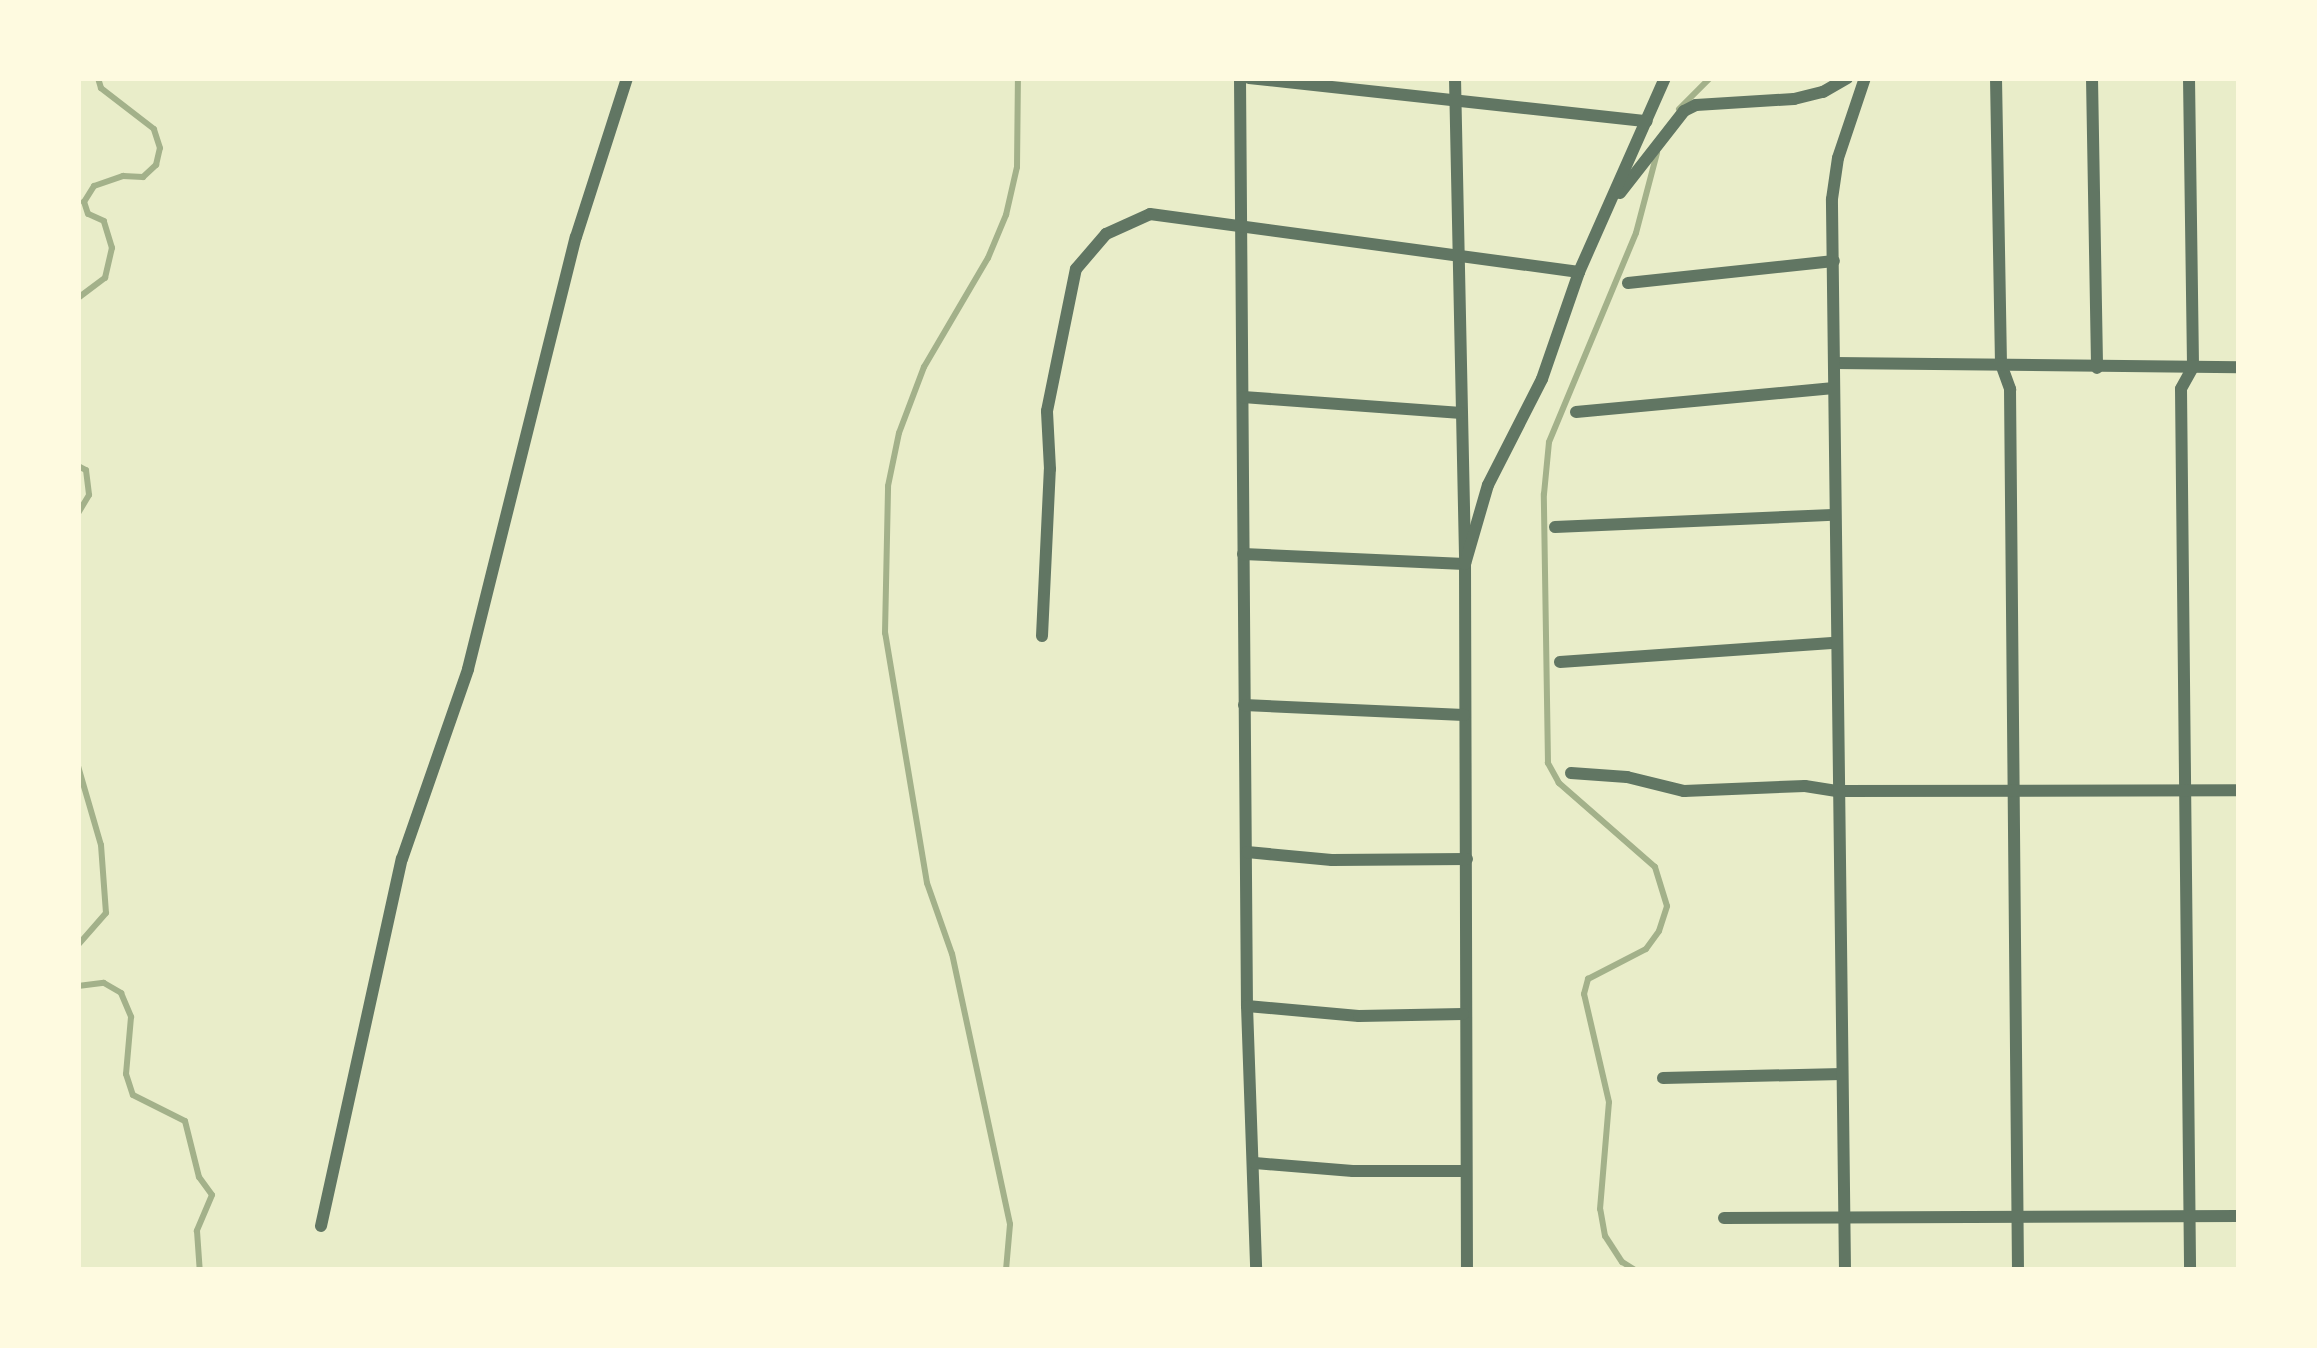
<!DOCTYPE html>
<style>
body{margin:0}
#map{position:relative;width:2317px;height:1348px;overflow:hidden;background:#e9edc9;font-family:Signika,sans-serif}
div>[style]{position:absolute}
.stream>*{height:6px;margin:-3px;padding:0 3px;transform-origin:3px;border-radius:3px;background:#a3b18a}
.minor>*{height:12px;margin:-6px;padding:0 6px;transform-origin:6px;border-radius:6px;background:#617663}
span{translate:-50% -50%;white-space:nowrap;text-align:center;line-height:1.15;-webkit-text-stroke:12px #fefae0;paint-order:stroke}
.frame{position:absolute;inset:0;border:81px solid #fefae0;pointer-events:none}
</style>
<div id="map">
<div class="stream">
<div style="left:1679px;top:109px;width:44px;rotate:-45deg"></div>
<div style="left:78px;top:298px;width:34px;rotate:-37deg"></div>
<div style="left:105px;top:278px;width:31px;rotate:-77deg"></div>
<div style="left:112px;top:248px;width:28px;rotate:-107deg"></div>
<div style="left:104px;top:221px;width:17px;rotate:-156deg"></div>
<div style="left:88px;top:214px;width:13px;rotate:-108deg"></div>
<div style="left:84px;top:202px;width:19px;rotate:-58deg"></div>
<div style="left:94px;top:186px;width:31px;rotate:-19deg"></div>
<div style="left:123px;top:176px;width:20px;rotate:3deg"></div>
<div style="left:143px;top:177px;width:18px;rotate:-43deg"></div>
<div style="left:156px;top:165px;width:17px;rotate:-77deg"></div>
<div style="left:160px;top:148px;width:20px;rotate:-108deg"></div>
<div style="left:154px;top:129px;width:67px;rotate:-142.3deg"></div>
<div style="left:101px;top:88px;width:10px;rotate:-107deg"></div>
<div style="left:78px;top:466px;width:9px;rotate:27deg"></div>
<div style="left:86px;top:470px;width:25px;rotate:83deg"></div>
<div style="left:89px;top:495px;width:21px;rotate:121deg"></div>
<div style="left:78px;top:766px;width:82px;rotate:73.8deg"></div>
<div style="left:101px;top:845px;width:68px;rotate:85.8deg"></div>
<div style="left:106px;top:913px;width:43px;rotate:131.2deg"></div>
<div style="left:78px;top:986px;width:26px;rotate:-7deg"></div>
<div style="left:104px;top:983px;width:20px;rotate:30deg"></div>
<div style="left:121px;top:993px;width:26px;rotate:67deg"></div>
<div style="left:131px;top:1017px;width:57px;rotate:95deg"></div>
<div style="left:126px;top:1074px;width:22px;rotate:72deg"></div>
<div style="left:133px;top:1095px;width:58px;rotate:26.6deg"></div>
<div style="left:185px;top:1121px;width:58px;rotate:76deg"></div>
<div style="left:199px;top:1177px;width:22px;rotate:54deg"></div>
<div style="left:212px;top:1195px;width:39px;rotate:113deg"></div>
<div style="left:197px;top:1231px;width:39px;rotate:86deg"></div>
<div style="left:1006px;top:1270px;width:46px;rotate:-85deg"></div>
<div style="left:1010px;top:1224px;width:276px;rotate:-102.1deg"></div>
<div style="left:952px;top:954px;width:75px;rotate:-109.4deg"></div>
<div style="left:927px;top:883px;width:254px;rotate:-99.5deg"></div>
<div style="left:885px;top:633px;width:147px;rotate:-88.8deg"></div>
<div style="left:888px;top:486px;width:54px;rotate:-78.3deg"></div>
<div style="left:899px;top:433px;width:71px;rotate:-69.3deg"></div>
<div style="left:924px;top:367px;width:126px;rotate:-59.6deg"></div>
<div style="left:988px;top:258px;width:47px;rotate:-67.3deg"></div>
<div style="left:1006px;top:215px;width:49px;rotate:-77.1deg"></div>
<div style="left:1017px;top:167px;width:89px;rotate:-89.4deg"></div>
<div style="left:1635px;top:1270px;width:15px;rotate:-148deg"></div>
<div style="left:1622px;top:1262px;width:31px;rotate:-123deg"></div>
<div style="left:1605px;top:1236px;width:27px;rotate:-100deg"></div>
<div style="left:1600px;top:1209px;width:107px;rotate:-85.2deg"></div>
<div style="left:1609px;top:1102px;width:111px;rotate:-103deg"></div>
<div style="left:1584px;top:994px;width:16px;rotate:-75deg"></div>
<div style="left:1588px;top:979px;width:65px;rotate:-27.3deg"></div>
<div style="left:1646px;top:949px;width:22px;rotate:-54deg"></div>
<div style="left:1659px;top:931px;width:26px;rotate:-72deg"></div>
<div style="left:1667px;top:906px;width:41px;rotate:-107.1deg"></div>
<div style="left:1655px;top:867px;width:128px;rotate:-138.8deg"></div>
<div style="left:1559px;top:783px;width:23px;rotate:-119deg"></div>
<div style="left:1548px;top:763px;width:269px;rotate:-90.9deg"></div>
<div style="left:1544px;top:494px;width:52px;rotate:-84.5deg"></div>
<div style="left:1549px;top:442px;width:226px;rotate:-67.4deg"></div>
<div style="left:1636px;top:233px;width:83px;rotate:-75.3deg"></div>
</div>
<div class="minor">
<div style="left:1240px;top:78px;width:928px;rotate:89.57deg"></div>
<div style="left:1247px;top:1006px;width:264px;rotate:88deg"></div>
<div style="left:1249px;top:78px;width:400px;rotate:6.2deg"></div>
<div style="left:1455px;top:78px;width:486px;rotate:88.8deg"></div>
<div style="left:1465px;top:564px;width:706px;rotate:89.84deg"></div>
<div style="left:1996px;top:78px;width:286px;rotate:89deg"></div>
<div style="left:2001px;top:364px;width:27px;rotate:70deg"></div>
<div style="left:2010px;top:389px;width:881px;rotate:89.48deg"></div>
<div style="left:2092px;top:78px;width:290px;rotate:89deg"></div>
<div style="left:2189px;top:78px;width:289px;rotate:89.2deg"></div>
<div style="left:2193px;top:367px;width:25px;rotate:119deg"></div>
<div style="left:2181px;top:389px;width:881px;rotate:89.41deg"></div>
<div style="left:1620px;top:193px;width:104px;rotate:-52deg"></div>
<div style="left:1684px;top:111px;width:13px;rotate:-27deg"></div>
<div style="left:1696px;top:105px;width:98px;rotate:-3.5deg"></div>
<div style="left:1794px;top:99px;width:30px;rotate:-14deg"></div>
<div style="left:1823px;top:92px;width:28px;rotate:-30deg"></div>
<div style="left:1628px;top:283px;width:207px;rotate:-6.1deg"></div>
<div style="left:1834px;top:363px;width:405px;rotate:0.6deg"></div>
<div style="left:1243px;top:397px;width:219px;rotate:4.2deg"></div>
<div style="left:1576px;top:412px;width:259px;rotate:-5.3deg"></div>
<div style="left:1555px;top:527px;width:278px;rotate:-2.5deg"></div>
<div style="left:1243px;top:554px;width:222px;rotate:2.6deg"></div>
<div style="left:1465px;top:564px;width:82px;rotate:-73.8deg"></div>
<div style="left:1488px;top:485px;width:119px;rotate:-63deg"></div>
<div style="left:1542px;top:379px;width:113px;rotate:-70.9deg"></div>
<div style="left:1579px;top:272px;width:212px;rotate:-66.1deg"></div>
<div style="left:1042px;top:636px;width:167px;rotate:-87.3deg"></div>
<div style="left:1050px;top:469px;width:58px;rotate:-93deg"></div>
<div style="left:1047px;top:411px;width:145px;rotate:-78.5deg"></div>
<div style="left:1076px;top:269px;width:46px;rotate:-49.4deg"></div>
<div style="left:1106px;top:234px;width:48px;rotate:-24.4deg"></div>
<div style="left:1150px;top:214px;width:433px;rotate:7.7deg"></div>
<div style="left:1560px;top:662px;width:276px;rotate:-4deg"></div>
<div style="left:1244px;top:705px;width:220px;rotate:2.6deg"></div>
<div style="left:1571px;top:773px;width:56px;rotate:4.1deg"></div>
<div style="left:1627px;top:777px;width:59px;rotate:13.8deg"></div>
<div style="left:1684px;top:791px;width:121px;rotate:-2.4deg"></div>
<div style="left:1805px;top:786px;width:32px;rotate:9deg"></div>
<div style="left:1837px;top:791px;width:402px;rotate:-0.1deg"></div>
<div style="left:1247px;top:852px;width:85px;rotate:5.4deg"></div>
<div style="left:1332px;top:860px;width:135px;rotate:-0.4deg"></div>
<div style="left:1247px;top:1006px;width:112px;rotate:5.1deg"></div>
<div style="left:1359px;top:1016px;width:104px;rotate:-1.1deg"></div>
<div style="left:1663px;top:1078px;width:179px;rotate:-1.3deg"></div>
<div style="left:1255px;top:1163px;width:98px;rotate:4.7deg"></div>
<div style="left:1353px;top:1171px;width:112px"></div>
<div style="left:1724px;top:1218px;width:515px;rotate:-0.22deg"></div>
<div style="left:321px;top:1226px;width:376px;rotate:-77.6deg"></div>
<div style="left:402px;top:859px;width:201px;rotate:-70.8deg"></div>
<div style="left:468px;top:669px;width:445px;rotate:-76deg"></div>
<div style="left:576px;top:237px;width:167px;rotate:-72.2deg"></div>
<div style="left:1845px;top:1270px;width:1071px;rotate:-90.7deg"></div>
<div style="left:1832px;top:199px;width:41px;rotate:-81.7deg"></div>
<div style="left:1838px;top:158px;width:84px;rotate:-71.4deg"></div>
</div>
<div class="frame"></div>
</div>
